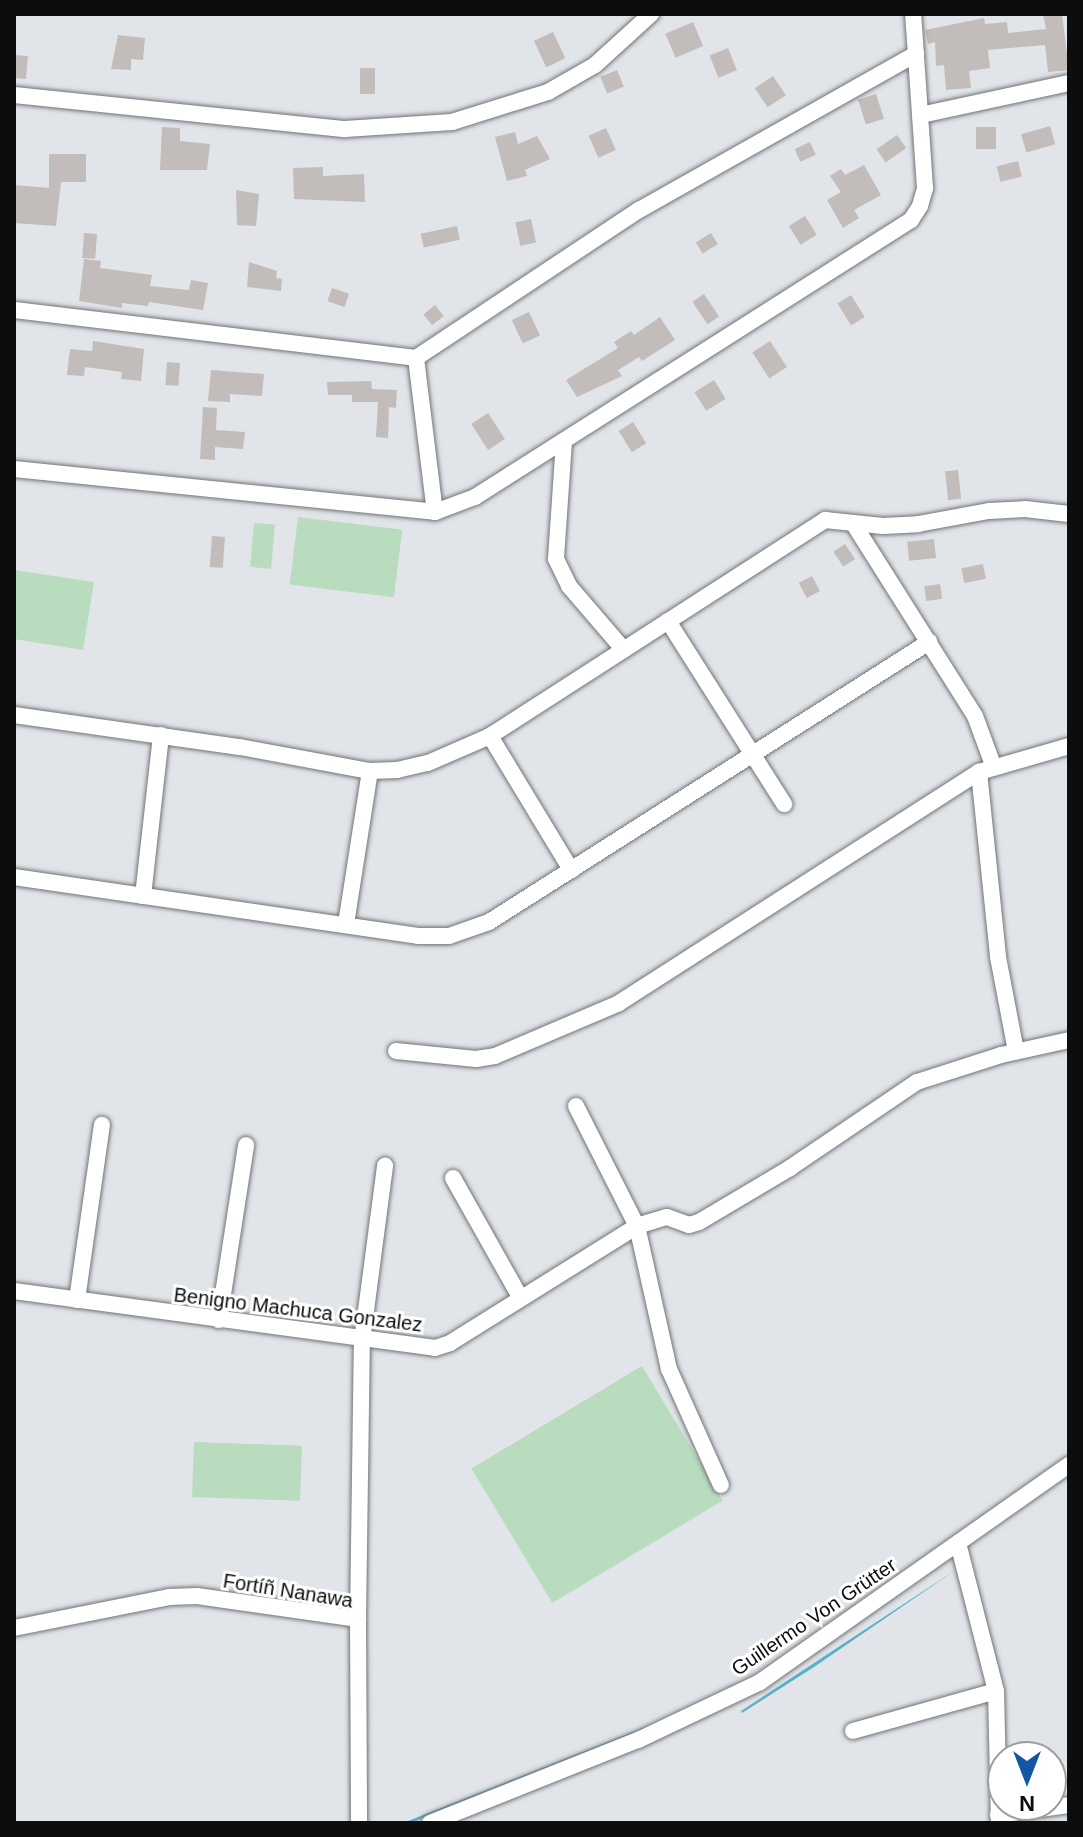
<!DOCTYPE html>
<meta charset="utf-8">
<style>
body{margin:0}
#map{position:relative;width:1083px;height:1837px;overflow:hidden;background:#e1e5e9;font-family:Helvetica,sans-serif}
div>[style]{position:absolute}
.green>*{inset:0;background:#b8dcbd;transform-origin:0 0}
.water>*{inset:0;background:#59b0c8}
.building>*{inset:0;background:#c2bcba;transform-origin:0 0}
.roads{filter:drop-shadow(0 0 2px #707478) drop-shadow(0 0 2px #707478)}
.street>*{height:16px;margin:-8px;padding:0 8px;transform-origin:8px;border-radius:8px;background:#fff}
span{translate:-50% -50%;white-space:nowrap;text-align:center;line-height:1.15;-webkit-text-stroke:6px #fff;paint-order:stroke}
.street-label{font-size:20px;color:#0b0d0e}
.frame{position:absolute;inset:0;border:16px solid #0b0d0e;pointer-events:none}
.north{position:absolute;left:987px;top:1741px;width:80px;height:80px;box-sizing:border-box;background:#fff;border:2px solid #9d9e9f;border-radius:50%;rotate:180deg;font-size:22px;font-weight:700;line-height:32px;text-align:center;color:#0b0d0e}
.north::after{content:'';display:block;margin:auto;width:28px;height:36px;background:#1257a6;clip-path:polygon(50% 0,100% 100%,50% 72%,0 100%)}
</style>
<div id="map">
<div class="green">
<div style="left:298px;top:517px;width:105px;height:68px;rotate:7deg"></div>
<div style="left:254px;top:523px;width:21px;height:44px;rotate:5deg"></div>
<div style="clip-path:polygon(14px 570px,94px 582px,83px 650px,14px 639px)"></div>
<div style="left:642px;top:1366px;width:157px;height:199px;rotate:59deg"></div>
<div style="left:194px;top:1442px;width:108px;height:55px;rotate:2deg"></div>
</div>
<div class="water">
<div style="clip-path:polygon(957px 1569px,814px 1667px,742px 1713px,741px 1711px)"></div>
<div style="clip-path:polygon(694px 1708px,694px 1710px,411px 1823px,403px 1823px)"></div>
</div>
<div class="building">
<div style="clip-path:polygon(1043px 14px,1062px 14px,1069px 70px,1048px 72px,1045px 45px,988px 50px,990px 68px,969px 71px,971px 88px,946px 90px,944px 65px,936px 66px,935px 42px,928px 44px,925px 30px,984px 18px,985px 24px,1007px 22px,1008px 33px,1046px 29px)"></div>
<div style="left:693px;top:22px;width:26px;height:30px;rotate:67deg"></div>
<div style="left:553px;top:32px;width:29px;height:21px;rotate:65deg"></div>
<div style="clip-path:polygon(118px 35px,145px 38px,143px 60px,131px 59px,131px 70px,111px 69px)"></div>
<div style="left:728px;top:48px;width:24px;height:20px;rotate:68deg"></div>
<div style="clip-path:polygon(14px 55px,28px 56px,26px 79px,14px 78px)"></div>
<div style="left:360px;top:68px;width:15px;height:26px"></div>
<div style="left:617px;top:70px;width:18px;height:18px;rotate:68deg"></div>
<div style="left:773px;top:76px;width:23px;height:22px;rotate:56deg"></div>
<div style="left:876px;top:94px;width:26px;height:19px;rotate:72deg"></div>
<div style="left:1050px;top:126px;width:19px;height:30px;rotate:74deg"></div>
<div style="clip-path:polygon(162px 127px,180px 128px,180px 141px,210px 144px,207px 170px,160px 170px)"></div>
<div style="left:976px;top:127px;width:20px;height:22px"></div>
<div style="left:606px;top:128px;width:24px;height:19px;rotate:66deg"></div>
<div style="clip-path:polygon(515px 132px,518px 144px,537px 136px,550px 159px,525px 170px,527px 176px,507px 181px,495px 137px)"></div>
<div style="left:897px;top:135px;width:16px;height:25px;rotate:55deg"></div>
<div style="left:810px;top:142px;width:14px;height:17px;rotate:65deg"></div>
<div style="clip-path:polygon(49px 154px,86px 154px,86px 182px,61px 182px,56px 226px,14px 223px,14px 185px,49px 188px)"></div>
<div style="left:1018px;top:161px;width:16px;height:22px;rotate:76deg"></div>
<div style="clip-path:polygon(864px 165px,881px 195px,854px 210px,859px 218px,843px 228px,827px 200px,841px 192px,830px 176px,841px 169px,845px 175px)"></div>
<div style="clip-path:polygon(323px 167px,323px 176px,364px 174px,365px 202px,294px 199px,293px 168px)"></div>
<div style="clip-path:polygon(236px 190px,259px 194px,256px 226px,237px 225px)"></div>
<div style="left:805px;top:216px;width:22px;height:19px;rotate:58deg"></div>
<div style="left:531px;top:219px;width:24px;height:16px;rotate:78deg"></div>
<div style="left:457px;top:226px;width:14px;height:37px;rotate:78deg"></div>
<div style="left:84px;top:233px;width:13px;height:25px;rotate:4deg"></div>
<div style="left:711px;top:233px;width:13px;height:18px;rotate:58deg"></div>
<div style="clip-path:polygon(84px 259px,101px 261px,100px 268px,152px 275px,150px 286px,189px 290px,191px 280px,208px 283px,203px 310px,149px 302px,148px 306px,122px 303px,122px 308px,79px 301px)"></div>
<div style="clip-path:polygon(249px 262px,277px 271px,276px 278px,282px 279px,281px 291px,247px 287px)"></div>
<div style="left:332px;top:288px;width:18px;height:14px;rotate:19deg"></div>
<div style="left:704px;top:294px;width:27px;height:14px;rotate:56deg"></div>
<div style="left:851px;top:295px;width:26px;height:16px;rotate:58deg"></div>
<div style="left:435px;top:305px;width:14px;height:15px;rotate:51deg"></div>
<div style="left:529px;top:312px;width:26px;height:19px;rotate:65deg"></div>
<div style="clip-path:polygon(660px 317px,675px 340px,642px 361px,639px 357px,618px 370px,622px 376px,577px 397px,566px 380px,618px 348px,614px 342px,631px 331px,634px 335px)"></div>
<div style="clip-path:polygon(93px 341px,144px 349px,141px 381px,121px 379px,122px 372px,85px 367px,84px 376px,67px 375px,70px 349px,92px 351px)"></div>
<div style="left:770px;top:341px;width:31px;height:21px;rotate:57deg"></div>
<div style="left:167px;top:362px;width:13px;height:23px;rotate:4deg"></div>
<div style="clip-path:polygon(211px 370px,264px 374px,262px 396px,230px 394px,230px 402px,208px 401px)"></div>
<div style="left:714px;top:380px;width:22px;height:23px;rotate:58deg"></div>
<div style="clip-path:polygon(371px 381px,372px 389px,397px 390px,396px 408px,389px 407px,388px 438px,376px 437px,378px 402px,352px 402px,352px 395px,328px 395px,327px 382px)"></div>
<div style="clip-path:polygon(203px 407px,217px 408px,216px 430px,245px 432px,243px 449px,215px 447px,215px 460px,200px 459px)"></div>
<div style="left:488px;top:413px;width:31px;height:20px;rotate:57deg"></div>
<div style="left:633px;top:422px;width:25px;height:17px;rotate:58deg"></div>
<div style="left:958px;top:470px;width:29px;height:13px;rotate:84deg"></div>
<div style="left:212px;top:536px;width:13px;height:31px;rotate:4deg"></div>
<div style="left:934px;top:539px;width:19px;height:27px;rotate:84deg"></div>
<div style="left:845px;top:544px;width:18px;height:14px;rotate:56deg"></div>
<div style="left:983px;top:564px;width:15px;height:22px;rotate:79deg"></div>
<div style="left:812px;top:576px;width:17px;height:15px;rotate:62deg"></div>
<div style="left:940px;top:584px;width:15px;height:16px;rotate:82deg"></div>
</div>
<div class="roads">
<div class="street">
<div style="left:14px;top:95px;width:333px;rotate:5.9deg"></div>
<div style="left:345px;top:129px;width:107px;rotate:-3.7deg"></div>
<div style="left:452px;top:122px;width:101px;rotate:-17.4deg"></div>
<div style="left:548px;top:92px;width:54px;rotate:-29.9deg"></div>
<div style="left:595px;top:65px;width:76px;rotate:-42.3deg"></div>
<div style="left:921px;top:115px;width:151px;rotate:-12.2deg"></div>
<div style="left:14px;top:310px;width:405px;rotate:6.8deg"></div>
<div style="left:416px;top:358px;width:268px;rotate:-33.6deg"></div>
<div style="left:639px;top:210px;width:318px;rotate:-29.4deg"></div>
<div style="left:416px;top:358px;width:155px;rotate:83deg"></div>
<div style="left:564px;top:441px;width:118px;rotate:93.9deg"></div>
<div style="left:556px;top:559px;width:30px;rotate:64deg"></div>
<div style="left:569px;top:586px;width:84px;rotate:49.3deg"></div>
<div style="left:14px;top:469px;width:423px;rotate:5.8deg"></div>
<div style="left:435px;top:512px;width:43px;rotate:-20.6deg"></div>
<div style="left:475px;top:497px;width:517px;rotate:-32.43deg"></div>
<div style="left:911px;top:220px;width:17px;rotate:-57deg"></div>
<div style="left:920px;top:206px;width:19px;rotate:-74deg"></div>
<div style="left:925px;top:188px;width:174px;rotate:-93.9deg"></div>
<div style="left:853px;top:523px;width:228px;rotate:57.7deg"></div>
<div style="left:975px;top:716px;width:52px;rotate:69.8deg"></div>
<div style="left:668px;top:621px;width:217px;rotate:57.6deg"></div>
<div style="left:14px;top:715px;width:228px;rotate:8.1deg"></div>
<div style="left:240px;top:747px;width:132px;rotate:10.5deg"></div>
<div style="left:370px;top:771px;width:27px;rotate:-2deg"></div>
<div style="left:397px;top:770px;width:32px;rotate:-13deg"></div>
<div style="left:428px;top:763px;width:68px;rotate:-23.5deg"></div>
<div style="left:490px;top:736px;width:399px;rotate:-32.8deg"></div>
<div style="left:825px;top:520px;width:58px;rotate:5.9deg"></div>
<div style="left:883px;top:526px;width:35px;rotate:-3deg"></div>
<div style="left:918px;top:524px;width:72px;rotate:-10.4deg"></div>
<div style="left:989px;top:511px;width:36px;rotate:-3deg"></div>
<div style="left:1025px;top:509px;width:44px;rotate:6.5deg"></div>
<div style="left:490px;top:736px;width:157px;rotate:58.8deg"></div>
<div style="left:979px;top:772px;width:186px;rotate:84.1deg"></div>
<div style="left:998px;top:957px;width:96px;rotate:79.2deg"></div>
<div style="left:14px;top:877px;width:408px;rotate:8.3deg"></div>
<div style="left:418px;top:936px;width:31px"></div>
<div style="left:449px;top:936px;width:42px;rotate:-19.3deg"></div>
<div style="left:489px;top:922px;width:522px;rotate:-32.47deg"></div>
<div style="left:143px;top:896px;width:162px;rotate:-83.6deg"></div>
<div style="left:346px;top:924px;width:155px;rotate:-81.1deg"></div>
<div style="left:396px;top:1051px;width:80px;rotate:5.7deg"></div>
<div style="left:476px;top:1059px;width:19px;rotate:-9deg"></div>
<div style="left:495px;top:1056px;width:135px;rotate:-23.1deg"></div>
<div style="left:619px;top:1003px;width:428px;rotate:-32.7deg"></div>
<div style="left:979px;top:772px;width:94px;rotate:-16.1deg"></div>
<div style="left:576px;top:1106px;width:135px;rotate:63.1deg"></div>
<div style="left:637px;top:1226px;width:147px;rotate:77.4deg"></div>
<div style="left:669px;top:1369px;width:127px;rotate:65.9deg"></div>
<div style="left:453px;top:1178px;width:137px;rotate:60.6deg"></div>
<div style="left:14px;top:1291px;width:425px;rotate:7.7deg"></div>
<div style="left:435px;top:1348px;width:16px;rotate:-18deg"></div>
<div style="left:450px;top:1343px;width:221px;rotate:-32deg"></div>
<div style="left:637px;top:1226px;width:31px;rotate:-17deg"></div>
<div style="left:667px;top:1217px;width:23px;rotate:20deg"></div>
<div style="left:689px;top:1225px;width:10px;rotate:-17deg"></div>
<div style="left:699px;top:1222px;width:106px;rotate:-30.7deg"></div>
<div style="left:790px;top:1168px;width:153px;rotate:-34.1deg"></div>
<div style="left:917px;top:1082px;width:88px;rotate:-17.8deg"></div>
<div style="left:1001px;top:1055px;width:70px;rotate:-12.4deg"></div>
<div style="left:77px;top:1300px;width:177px;rotate:-81.9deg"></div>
<div style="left:219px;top:1320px;width:177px;rotate:-81.2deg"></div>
<div style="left:958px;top:1543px;width:153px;rotate:75.6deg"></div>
<div style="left:996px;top:1691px;width:132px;rotate:88.7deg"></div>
<div style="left:358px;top:1619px;width:278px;rotate:-89.2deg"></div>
<div style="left:362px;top:1341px;width:177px;rotate:-82.5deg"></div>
<div style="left:14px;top:1628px;width:158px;rotate:-11.3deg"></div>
<div style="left:169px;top:1597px;width:28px;rotate:-2deg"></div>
<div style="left:197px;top:1596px;width:163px;rotate:8.1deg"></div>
<div style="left:358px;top:1619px;width:204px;rotate:89.7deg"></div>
<div style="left:853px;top:1731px;width:148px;rotate:-15.6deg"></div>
<div style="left:998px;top:1815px;width:72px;rotate:-8deg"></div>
<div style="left:430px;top:1823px;width:224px;rotate:-21.8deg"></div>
<div style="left:638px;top:1740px;width:135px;rotate:-25.4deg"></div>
<div style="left:760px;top:1682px;width:378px;rotate:-35.1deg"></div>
</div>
</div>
<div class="street-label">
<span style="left:298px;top:1310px;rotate:7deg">Benigno Machuca Gonzalez</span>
<span style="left:288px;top:1591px;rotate:9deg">Fortíñ Nanawa</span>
<span style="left:814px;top:1617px;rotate:-34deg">Guillermo Von Grütter</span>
</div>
<div class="frame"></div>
<div class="north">N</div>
</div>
